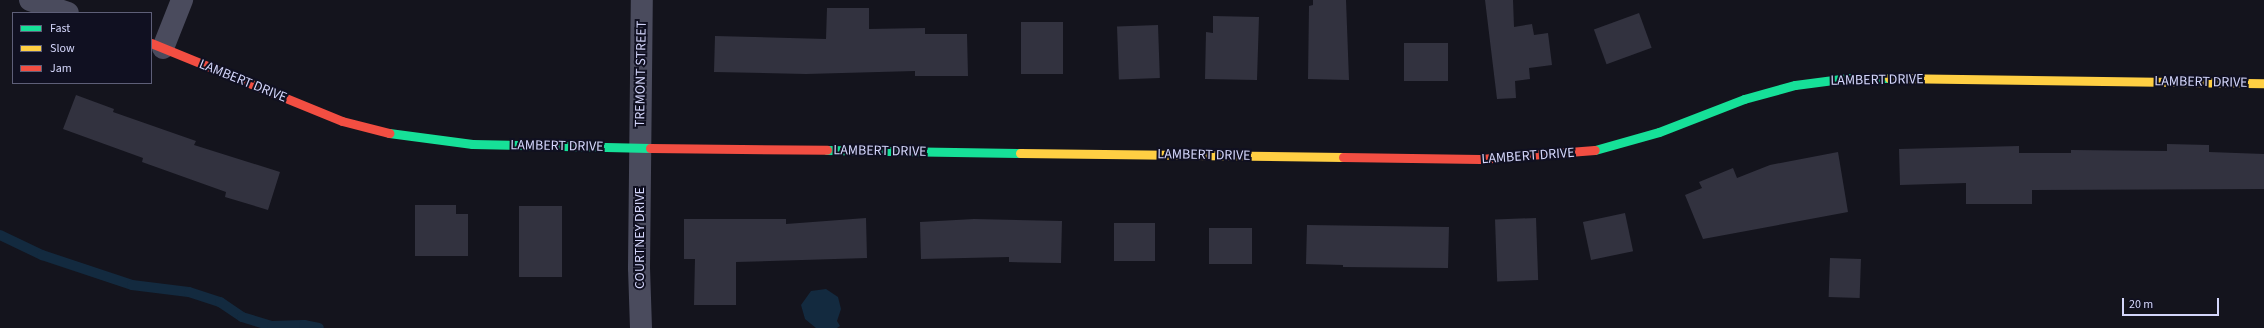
<!DOCTYPE html>
<style>
body{margin:0}
#map{position:relative;width:2264px;height:328px;overflow:hidden;background:#14141d;font-family:"Source Sans 3",sans-serif}
div>[style]{position:absolute}
.water>*{inset:0;background:#132a3f}
.stream>*{height:10px;margin:-5px;padding:0 5px;transform-origin:5px;border-radius:5px;background:#132a3f}
.building>*{inset:0;background:#32323f;transform-origin:0 0}
.street>*{height:22px;margin:-11px;padding:0 11px;transform-origin:11px;border-radius:11px;background:#4a4b5d}
.fast>*{height:9px;margin:-4.5px;padding:0 4.5px;transform-origin:4.5px;border-radius:4.5px;background:#16e098}
.slow>*{height:9px;margin:-4.5px;padding:0 4.5px;transform-origin:4.5px;border-radius:4.5px;background:#ffcf43}
.jam>*{height:9px;margin:-4.5px;padding:0 4.5px;transform-origin:4.5px;border-radius:4.5px;background:#f24e42}
span{translate:-50% -50%;white-space:nowrap;text-align:center;line-height:1.15;-webkit-text-stroke:4px #101021;paint-order:stroke}
.street-label{font-size:14px;color:#d4d6fb}
.legend{position:absolute;left:12px;top:12px;width:140px;height:72px;box-sizing:border-box;background:#101021;border:1px solid #5e5f78;margin:0;padding:5px 7px;list-style:none;font-size:12px;color:#d4d6fb}
.legend li{display:flex;align-items:center;gap:8px;height:20px}
.legend b{width:20px;border:1px solid #5e5f78}
.scale{position:absolute;left:2122px;top:298px;width:97px;height:18px;box-sizing:border-box;border:2px solid #d4d6fb;border-top:0;padding-left:5px;font-size:12px;line-height:14px;white-space:nowrap;color:#d4d6fb;-webkit-text-stroke:3px #101021;paint-order:stroke}
</style>
<div id="map">
<div class="water">
<div style="clip-path:polygon(826px 289px,838px 297px,841px 309px,837px 321px,840px 326px,837px 328px,816px 328px,805px 319px,801px 305px,811px 291px)"></div>
</div>
<div class="stream">
<div style="left:0;top:235px;width:47px;rotate:25.5deg"></div>
<div style="left:42px;top:255px;width:95px;rotate:18.4deg"></div>
<div style="left:132px;top:285px;width:57px;rotate:7deg"></div>
<div style="left:189px;top:292px;width:33px;rotate:18deg"></div>
<div style="left:220px;top:302px;width:27px;rotate:34deg"></div>
<div style="left:242px;top:317px;width:31px;rotate:17deg"></div>
<div style="left:272px;top:326px;width:32px;rotate:-2deg"></div>
<div style="left:304px;top:325px;width:15px;rotate:11deg"></div>
</div>
<div class="building">
<div style="clip-path:polygon(1313px 0,1346px 0,1349px 80px,1308px 79px,1309px 6px,1313px 5px)"></div>
<div style="clip-path:polygon(1485px 0,1513px 0,1514px 27px,1532px 24px,1534px 35px,1548px 33px,1552px 65px,1529px 68px,1530px 79px,1515px 81px,1516px 98px,1497px 99px)"></div>
<div style="clip-path:polygon(827px 8px,869px 8px,869px 29px,925px 28px,925px 34px,967px 34px,968px 76px,915px 76px,915px 71px,806px 74px,714px 72px,715px 36px,826px 39px)"></div>
<div style="left:1639px;top:13px;width:37px;height:48px;rotate:70deg"></div>
<div style="clip-path:polygon(1213px 16px,1259px 17px,1257px 80px,1205px 79px,1206px 32px,1213px 33px)"></div>
<div style="left:1021px;top:22px;width:42px;height:52px"></div>
<div style="left:1158px;top:25px;width:53px;height:41px;rotate:88deg"></div>
<div style="left:1404px;top:43px;width:44px;height:38px"></div>
<div style="clip-path:polygon(76px 95px,114px 109px,113px 112px,196px 141px,194px 145px,280px 172px,268px 210px,225px 197px,226px 192px,142px 162px,143px 158px,63px 129px)"></div>
<div style="clip-path:polygon(2167px 144px,2209px 145px,2209px 152px,2264px 154px,2264px 189px,2032px 190px,2032px 204px,1966px 204px,1966px 183px,1900px 185px,1899px 149px,2019px 146px,2019px 153px,2071px 153px,2071px 150px,2167px 151px)"></div>
<div style="clip-path:polygon(1838px 152px,1848px 212px,1703px 239px,1685px 195px,1702px 188px,1699px 182px,1733px 168px,1737px 178px,1770px 165px)"></div>
<div style="clip-path:polygon(415px 205px,456px 205px,456px 214px,468px 214px,468px 256px,415px 256px)"></div>
<div style="left:519px;top:206px;width:43px;height:71px"></div>
<div style="left:1625px;top:213px;width:39px;height:43px;rotate:78deg"></div>
<div style="clip-path:polygon(866px 218px,867px 258px,736px 262px,736px 305px,694px 305px,695px 259px,684px 259px,684px 219px,786px 219px,786px 224px)"></div>
<div style="left:1536px;top:218px;width:62px;height:41px;rotate:88deg"></div>
<div style="clip-path:polygon(974px 219px,1062px 221px,1061px 263px,1009px 262px,1009px 257px,921px 259px,920px 222px)"></div>
<div style="left:1114px;top:223px;width:41px;height:38px"></div>
<div style="clip-path:polygon(1307px 225px,1449px 227px,1448px 268px,1343px 267px,1343px 265px,1306px 264px)"></div>
<div style="left:1209px;top:228px;width:43px;height:36px"></div>
<div style="left:1830px;top:258px;width:31px;height:39px;rotate:2deg"></div>
</div>
<div class="street">
<div style="left:30px;top:0;width:40px;rotate:18.9deg"></div>
<div style="left:163px;top:48px;width:52px;rotate:-68.4deg"></div>
<div style="left:641px;top:328px;width:60px;rotate:-91.9deg"></div>
<div style="left:639px;top:268px;width:268px;rotate:-89.4deg"></div>
</div>
<div class="fast">
<div style="left:389px;top:133px;width:84px;rotate:7.5deg"></div>
<div style="left:472px;top:144px;width:178px;rotate:1.3deg"></div>
<div style="left:827px;top:150px;width:193px;rotate:0.9deg"></div>
<div style="left:1595px;top:150px;width:66px;rotate:-15.7deg"></div>
<div style="left:1659px;top:132px;width:91px;rotate:-21.2deg"></div>
<div style="left:1744px;top:99px;width:53px;rotate:-15.4deg"></div>
<div style="left:1795px;top:85px;width:54px;rotate:-7.4deg"></div>
<div style="left:1849px;top:78px;width:40px"></div>
</div>
<div class="slow">
<div style="left:1889px;top:78px;width:375px;rotate:0.8deg"></div>
<div style="left:1020px;top:153px;width:323px;rotate:0.7deg"></div>
</div>
<div class="jam">
<div style="left:151px;top:43px;width:206px;rotate:22.2deg"></div>
<div style="left:342px;top:121px;width:49px;rotate:14.3deg"></div>
<div style="left:650px;top:148px;width:177px;rotate:0.6deg"></div>
<div style="left:1343px;top:157px;width:137px;rotate:0.8deg"></div>
<div style="left:1480px;top:159px;width:115px;rotate:-4.5deg"></div>
</div>
<div class="street-label">
<span style="left:641px;top:74px;rotate:-89deg">TREMONT STREET</span>
<span style="left:1877px;top:80px;rotate:-1deg">LAMBERT DRIVE</span>
<span style="left:243px;top:81px;rotate:22deg">LAMBERT DRIVE</span>
<span style="left:2201px;top:82px;rotate:1deg">LAMBERT DRIVE</span>
<span style="left:557px;top:146px;rotate:1deg">LAMBERT DRIVE</span>
<span style="left:880px;top:151px;rotate:1deg">LAMBERT DRIVE</span>
<span style="left:1204px;top:155px;rotate:1deg">LAMBERT DRIVE</span>
<span style="left:1528px;top:156px;rotate:-4deg">LAMBERT DRIVE</span>
<span style="left:640px;top:238px;rotate:-90deg">COURTNEY DRIVE</span>
</div>
<ul class="legend">
<li><b style="height:5px;background:#16e098"></b>Fast</li>
<li><b style="height:5px;background:#ffcf43"></b>Slow</li>
<li><b style="height:5px;background:#f24e42"></b>Jam</li>
</ul>
<div class="scale">20 m</div>
</div>
